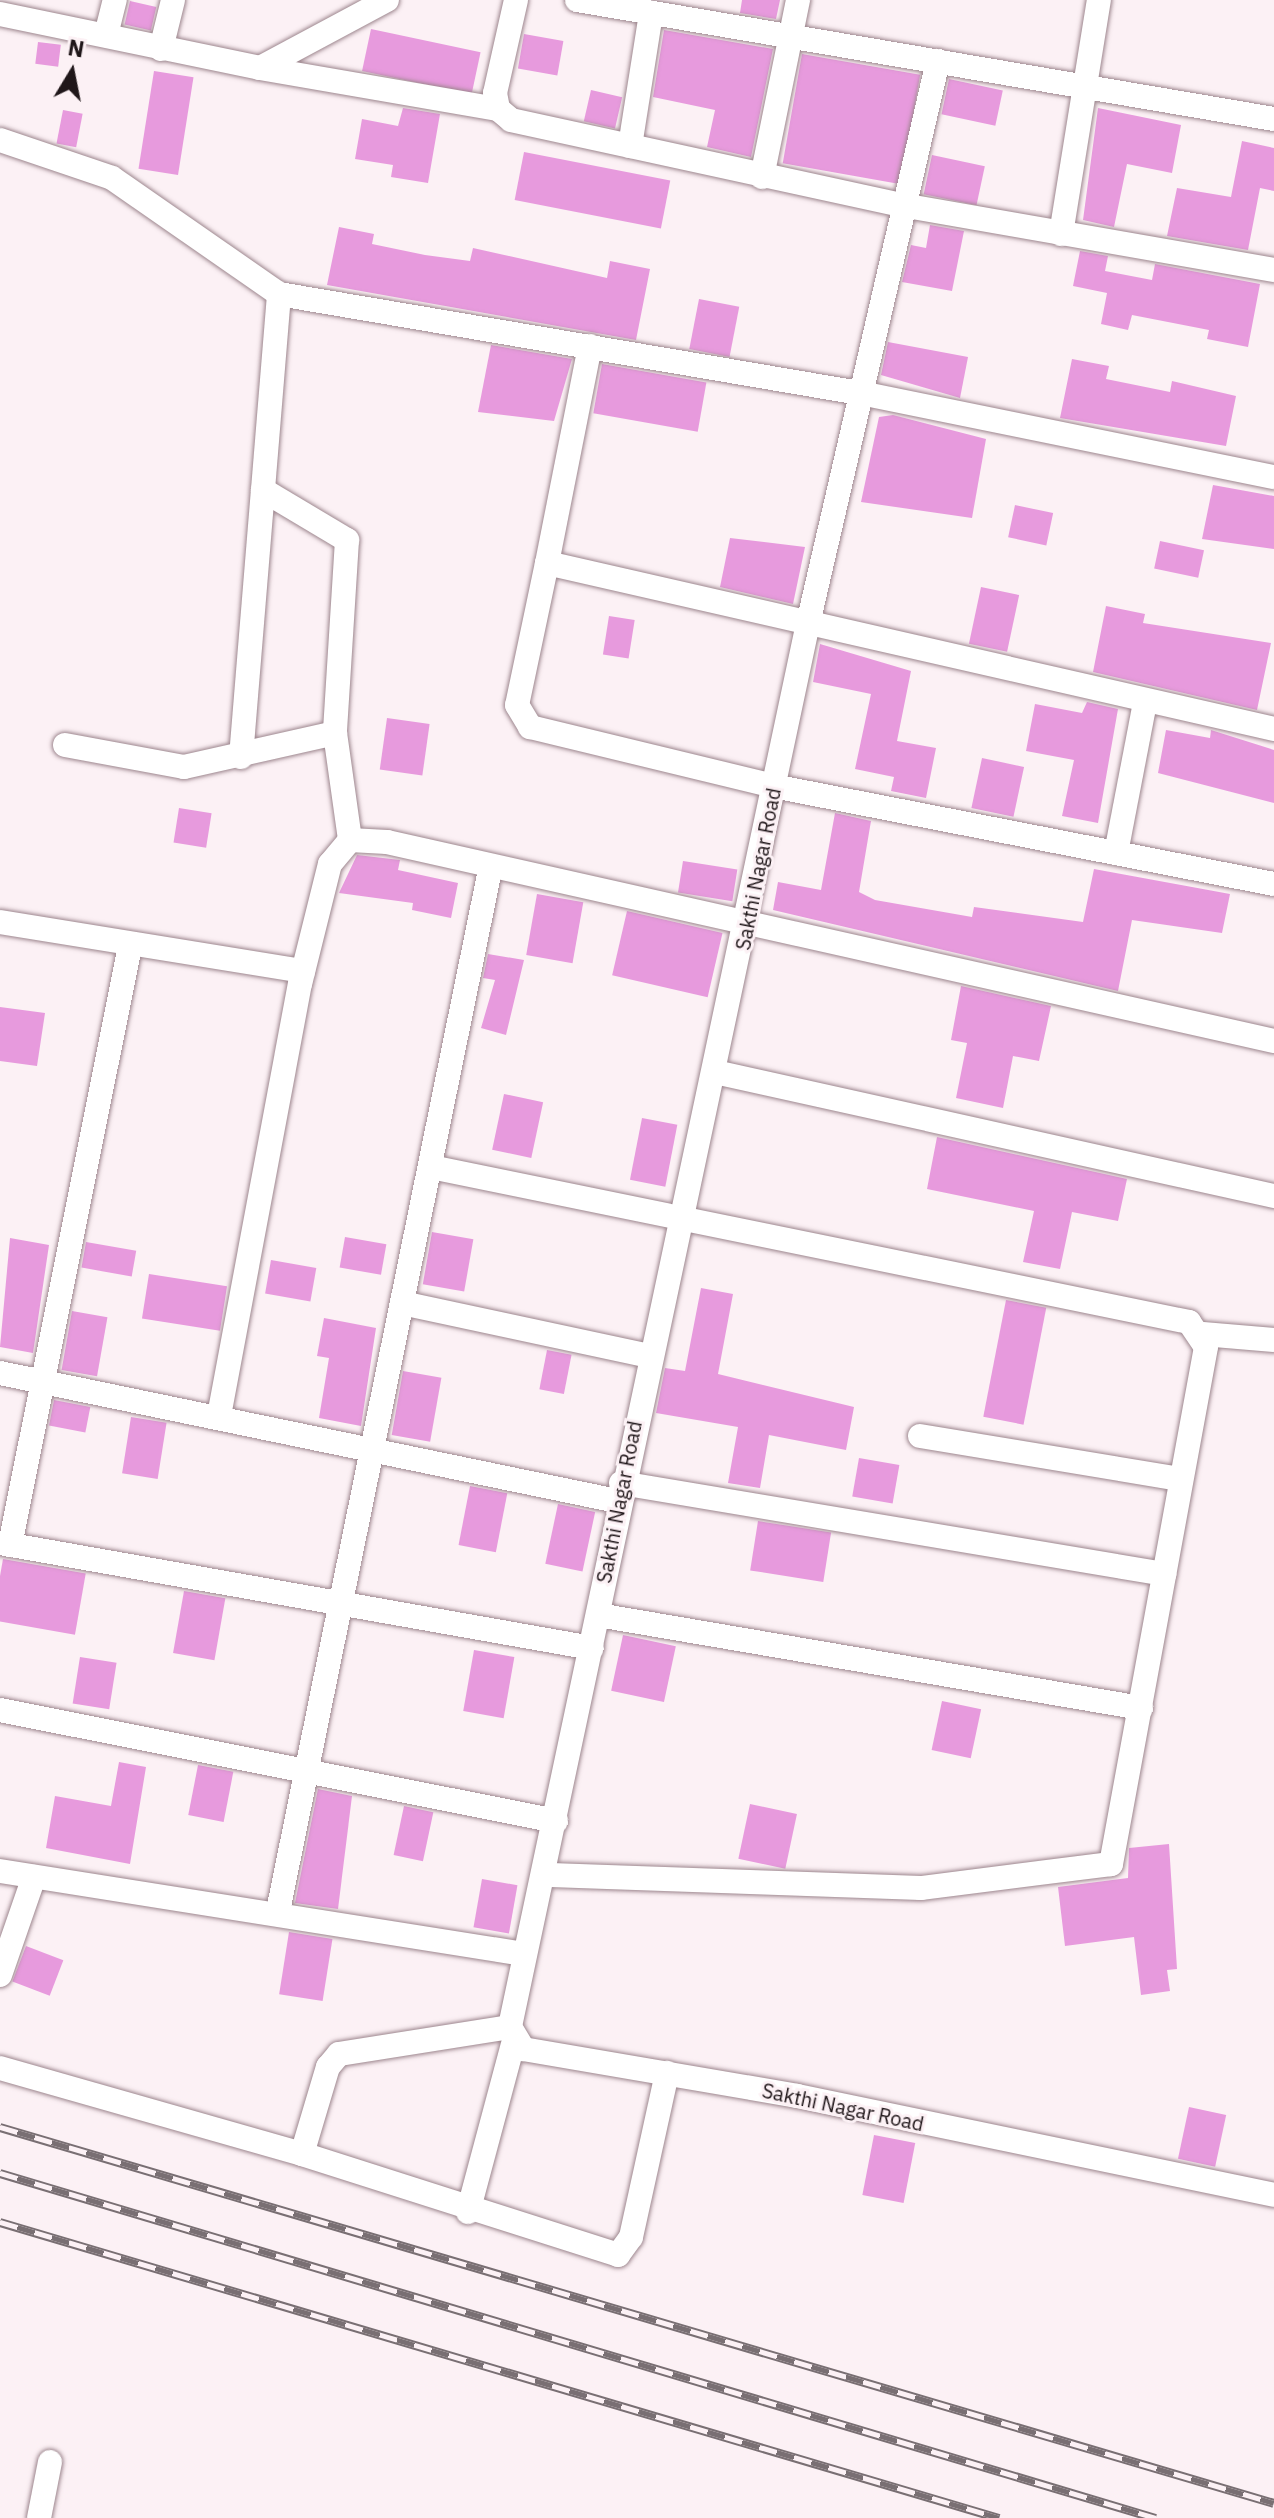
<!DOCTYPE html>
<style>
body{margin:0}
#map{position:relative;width:1274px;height:2518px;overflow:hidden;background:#fcf1f5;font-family:"IBM Plex Sans",sans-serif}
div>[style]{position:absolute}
.building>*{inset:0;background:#e79add;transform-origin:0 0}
.roads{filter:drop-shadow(0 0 2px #9d868e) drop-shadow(0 0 2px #9d868e)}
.street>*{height:24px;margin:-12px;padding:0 12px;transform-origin:12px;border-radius:12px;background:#fff}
.rail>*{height:9px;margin-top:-4.5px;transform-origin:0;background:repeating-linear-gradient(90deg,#fcf1f5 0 18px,#796f73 0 36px);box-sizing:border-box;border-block:2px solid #796f73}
span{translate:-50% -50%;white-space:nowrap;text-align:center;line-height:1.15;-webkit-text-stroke:6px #fcf1f5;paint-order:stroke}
.street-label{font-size:20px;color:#20171a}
.north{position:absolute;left:32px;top:32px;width:80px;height:80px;-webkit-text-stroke:6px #fcf1f5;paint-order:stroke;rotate:10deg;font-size:22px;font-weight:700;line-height:32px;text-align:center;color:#20171a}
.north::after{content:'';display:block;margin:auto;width:28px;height:36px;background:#20171a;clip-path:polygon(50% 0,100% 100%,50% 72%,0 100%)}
</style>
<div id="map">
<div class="building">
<div style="clip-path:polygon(742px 0,780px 0,776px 19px,740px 13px)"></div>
<div style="left:130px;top:1px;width:27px;height:24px;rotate:13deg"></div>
<div style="left:371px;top:29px;width:112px;height:43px;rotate:12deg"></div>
<div style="clip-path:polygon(664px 30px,773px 49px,751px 157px,707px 147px,715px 110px,653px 97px)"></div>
<div style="left:524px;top:34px;width:40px;height:35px;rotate:10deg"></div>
<div style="left:38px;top:42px;width:23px;height:22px;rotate:7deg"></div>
<div style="left:802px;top:54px;width:120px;height:111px;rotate:10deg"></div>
<div style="left:154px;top:71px;width:40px;height:99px;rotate:9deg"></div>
<div style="left:949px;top:79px;width:55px;height:36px;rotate:12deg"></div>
<div style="left:591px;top:90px;width:32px;height:32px;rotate:13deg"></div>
<div style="clip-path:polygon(403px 108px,440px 114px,428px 183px,391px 177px,393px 165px,355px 159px,362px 119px,398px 126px)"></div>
<div style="clip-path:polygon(1098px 108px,1181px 125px,1172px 173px,1127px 164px,1114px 227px,1083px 220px)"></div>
<div style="left:63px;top:110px;width:20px;height:34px;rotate:11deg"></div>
<div style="clip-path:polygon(1242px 141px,1274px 148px,1274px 191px,1260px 188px,1248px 250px,1167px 236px,1177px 188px,1231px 197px)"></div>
<div style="left:524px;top:152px;width:149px;height:49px;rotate:11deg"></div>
<div style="left:932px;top:155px;width:54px;height:40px;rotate:12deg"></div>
<div style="clip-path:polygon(930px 225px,964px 231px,952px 291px,902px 282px,911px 245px,926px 248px)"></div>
<div style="clip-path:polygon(339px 227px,374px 234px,372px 244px,425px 255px,470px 261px,473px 248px,607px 278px,610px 261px,650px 269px,636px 340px,327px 285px)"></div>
<div style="clip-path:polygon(1080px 251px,1108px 256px,1105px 271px,1152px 280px,1155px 264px,1260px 284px,1248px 347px,1207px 339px,1209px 330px,1132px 315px,1128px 330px,1101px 324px,1107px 293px,1073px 286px)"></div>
<div style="left:699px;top:299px;width:41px;height:51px;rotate:11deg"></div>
<div style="clip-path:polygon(888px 342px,968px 357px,960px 398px,881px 375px)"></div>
<div style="clip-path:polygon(491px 345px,572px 359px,554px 421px,478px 412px)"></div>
<div style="clip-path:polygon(1072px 359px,1109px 366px,1106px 379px,1170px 392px,1172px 381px,1236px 396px,1226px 446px,1060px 418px)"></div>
<div style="left:602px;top:364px;width:106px;height:50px;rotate:10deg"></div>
<div style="clip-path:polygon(893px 415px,986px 439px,972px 518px,861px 502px,879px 417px)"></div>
<div style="clip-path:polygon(1213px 485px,1274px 496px,1274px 549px,1202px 539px)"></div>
<div style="left:1015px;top:505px;width:39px;height:33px;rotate:12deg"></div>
<div style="clip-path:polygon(730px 538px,805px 547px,793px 604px,720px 587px)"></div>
<div style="left:1160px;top:541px;width:45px;height:28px;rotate:12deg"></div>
<div style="left:981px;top:587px;width:39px;height:58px;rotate:12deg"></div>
<div style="clip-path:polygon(1106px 606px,1145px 614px,1143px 623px,1271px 643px,1257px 710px,1093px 672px)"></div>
<div style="left:609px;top:616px;width:26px;height:39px;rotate:9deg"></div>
<div style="clip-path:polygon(820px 644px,911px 671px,897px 741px,936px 748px,926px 798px,891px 791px,894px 777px,855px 769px,871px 694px,813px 682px)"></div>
<div style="clip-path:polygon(1087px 702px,1118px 709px,1098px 823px,1062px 816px,1074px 760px,1026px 751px,1035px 704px,1082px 713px)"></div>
<div style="left:387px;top:718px;width:43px;height:52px;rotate:8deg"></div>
<div style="clip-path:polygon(1166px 730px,1210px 738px,1211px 730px,1274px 750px,1274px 803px,1158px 773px)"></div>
<div style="left:982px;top:758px;width:43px;height:51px;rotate:12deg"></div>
<div style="left:179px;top:808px;width:33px;height:35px;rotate:9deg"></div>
<div style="clip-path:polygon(835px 813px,871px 821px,859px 892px,875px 900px,972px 917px,974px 907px,1083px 922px,1094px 869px,1230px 894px,1222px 933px,1132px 920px,1118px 991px,773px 910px,778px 882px,821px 890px)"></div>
<div style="clip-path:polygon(357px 855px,400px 860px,398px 870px,458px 883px,451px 918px,412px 910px,413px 903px,339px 893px)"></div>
<div style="left:683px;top:861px;width:55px;height:32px;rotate:9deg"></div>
<div style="left:537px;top:894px;width:47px;height:62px;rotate:10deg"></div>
<div style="left:627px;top:911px;width:98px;height:66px;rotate:13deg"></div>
<div style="clip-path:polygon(488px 954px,524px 960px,506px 1035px,481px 1028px,495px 980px,483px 978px)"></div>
<div style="clip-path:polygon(961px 986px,1051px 1006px,1039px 1061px,1013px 1056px,1003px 1108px,956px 1098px,967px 1043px,951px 1040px)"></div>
<div style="clip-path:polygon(0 1007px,45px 1013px,37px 1066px,0 1061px)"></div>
<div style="left:504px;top:1094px;width:40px;height:57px;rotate:12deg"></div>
<div style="left:642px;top:1118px;width:36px;height:63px;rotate:11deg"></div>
<div style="clip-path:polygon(937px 1137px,1127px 1179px,1118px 1221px,1072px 1212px,1060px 1269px,1023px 1262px,1034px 1211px,927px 1189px)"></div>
<div style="left:432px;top:1232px;width:42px;height:53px;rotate:10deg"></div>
<div style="left:345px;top:1237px;width:42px;height:31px;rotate:10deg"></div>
<div style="clip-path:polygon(10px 1238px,49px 1245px,33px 1353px,0 1347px)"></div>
<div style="left:86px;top:1242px;width:51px;height:26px;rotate:10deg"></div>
<div style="left:271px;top:1260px;width:46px;height:34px;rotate:10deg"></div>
<div style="left:149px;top:1274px;width:79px;height:45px;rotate:9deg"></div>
<div style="clip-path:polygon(701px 1288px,733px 1294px,718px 1374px,854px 1407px,846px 1450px,769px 1435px,760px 1488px,728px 1483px,738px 1427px,656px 1413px,665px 1368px,685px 1371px)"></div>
<div style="left:1006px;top:1300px;width:41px;height:119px;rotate:11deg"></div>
<div style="left:72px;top:1311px;width:36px;height:60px;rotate:10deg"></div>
<div style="clip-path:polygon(324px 1318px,376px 1328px,361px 1426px,319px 1418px,329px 1358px,317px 1356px)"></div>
<div style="left:547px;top:1350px;width:25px;height:40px;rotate:11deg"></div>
<div style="left:403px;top:1371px;width:39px;height:65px;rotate:10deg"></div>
<div style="left:54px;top:1400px;width:37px;height:26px;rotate:11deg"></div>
<div style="left:131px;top:1417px;width:36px;height:57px;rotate:9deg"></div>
<div style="left:859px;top:1458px;width:41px;height:39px;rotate:10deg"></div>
<div style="left:470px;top:1486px;width:38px;height:60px;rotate:11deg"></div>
<div style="left:558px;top:1504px;width:38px;height:61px;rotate:12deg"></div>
<div style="left:758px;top:1521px;width:74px;height:50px;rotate:9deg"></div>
<div style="left:3px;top:1559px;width:84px;height:62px;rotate:10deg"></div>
<div style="left:184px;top:1591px;width:42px;height:63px;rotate:10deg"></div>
<div style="left:623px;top:1635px;width:54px;height:57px;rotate:12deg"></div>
<div style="left:474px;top:1650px;width:41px;height:62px;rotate:10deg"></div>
<div style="left:80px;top:1657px;width:37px;height:47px;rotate:9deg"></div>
<div style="left:942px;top:1701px;width:40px;height:50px;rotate:12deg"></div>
<div style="clip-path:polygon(119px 1762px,146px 1767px,130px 1864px,46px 1848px,55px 1796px,111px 1806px)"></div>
<div style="left:198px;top:1765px;width:36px;height:51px;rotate:11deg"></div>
<div style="clip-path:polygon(318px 1789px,352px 1796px,338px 1909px,295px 1903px)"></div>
<div style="left:750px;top:1804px;width:48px;height:56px;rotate:12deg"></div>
<div style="left:404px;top:1806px;width:30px;height:50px;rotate:12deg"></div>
<div style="clip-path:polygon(1169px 1844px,1177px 1969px,1167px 1970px,1170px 1991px,1141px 1995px,1134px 1937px,1065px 1946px,1058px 1887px,1128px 1878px,1129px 1848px)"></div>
<div style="left:482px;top:1879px;width:36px;height:49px;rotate:10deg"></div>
<div style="left:289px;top:1932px;width:44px;height:63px;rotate:9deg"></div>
<div style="left:26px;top:1946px;width:40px;height:38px;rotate:21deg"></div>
<div style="left:1189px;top:2107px;width:38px;height:53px;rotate:12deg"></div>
<div style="left:874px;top:2135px;width:42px;height:61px;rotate:11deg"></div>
</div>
<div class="roads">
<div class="street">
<div style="left:516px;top:0;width:95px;rotate:102.7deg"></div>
<div style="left:495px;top:93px;width:16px;rotate:79deg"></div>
<div style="left:498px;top:109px;width:17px;rotate:40deg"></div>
<div style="left:511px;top:120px;width:405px;rotate:12.3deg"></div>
<div style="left:907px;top:206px;width:373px;rotate:9.9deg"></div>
<div style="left:577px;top:0;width:707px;rotate:9.69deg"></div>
<div style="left:0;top:14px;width:266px;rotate:11.7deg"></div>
<div style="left:260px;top:68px;width:144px;rotate:-28.2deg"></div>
<div style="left:106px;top:35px;width:36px;rotate:-76deg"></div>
<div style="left:161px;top:49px;width:50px;rotate:-76.2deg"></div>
<div style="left:938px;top:61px;width:582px;rotate:103.01deg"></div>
<div style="left:807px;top:628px;width:1430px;rotate:101.99deg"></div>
<div style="left:510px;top:2027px;width:26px;rotate:59deg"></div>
<div style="left:523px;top:2049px;width:278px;rotate:9.7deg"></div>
<div style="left:797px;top:2096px;width:487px;rotate:11.7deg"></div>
<div style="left:260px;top:68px;width:242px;rotate:9.8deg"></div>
<div style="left:0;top:140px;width:118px;rotate:18.7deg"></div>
<div style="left:112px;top:178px;width:203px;rotate:34.8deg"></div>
<div style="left:279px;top:294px;width:594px;rotate:9.68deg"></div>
<div style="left:865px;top:394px;width:417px;rotate:11.5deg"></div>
<div style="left:630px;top:146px;width:135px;rotate:-81deg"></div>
<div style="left:762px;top:177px;width:181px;rotate:-78.5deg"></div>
<div style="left:1061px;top:234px;width:237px;rotate:-80.8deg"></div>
<div style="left:590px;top:346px;width:221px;rotate:101.2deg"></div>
<div style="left:547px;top:563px;width:746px;rotate:12.86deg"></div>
<div style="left:263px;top:490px;width:98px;rotate:30.8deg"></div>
<div style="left:347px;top:540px;width:193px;rotate:93.6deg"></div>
<div style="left:335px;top:733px;width:108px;rotate:82deg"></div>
<div style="left:547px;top:563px;width:145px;rotate:101.9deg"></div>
<div style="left:517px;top:705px;width:26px;rotate:59deg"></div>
<div style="left:530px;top:727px;width:250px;rotate:13.6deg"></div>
<div style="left:773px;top:786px;width:510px;rotate:11.07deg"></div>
<div style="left:65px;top:745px;width:121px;rotate:10.5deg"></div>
<div style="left:184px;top:767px;width:155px;rotate:-12.7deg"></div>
<div style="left:241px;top:757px;width:465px;rotate:-85.3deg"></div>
<div style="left:1116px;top:853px;width:153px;rotate:-79.1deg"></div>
<div style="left:0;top:922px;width:307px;rotate:9.2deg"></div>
<div style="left:715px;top:1072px;width:573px;rotate:12.51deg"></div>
<div style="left:431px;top:1167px;width:774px;rotate:11.56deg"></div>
<div style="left:1189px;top:1322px;width:30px;rotate:56deg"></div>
<div style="left:1206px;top:1347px;width:526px;rotate:100.41deg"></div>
<div style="left:1111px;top:1864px;width:192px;rotate:172.8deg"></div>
<div style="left:921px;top:1888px;width:378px;rotate:-178deg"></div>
<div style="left:402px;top:1303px;width:253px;rotate:12.1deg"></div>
<div style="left:1203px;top:1334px;width:71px;rotate:4.8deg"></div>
<div style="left:0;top:1373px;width:630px;rotate:11.72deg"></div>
<div style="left:219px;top:1416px;width:440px;rotate:-79.4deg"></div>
<div style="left:300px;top:984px;width:124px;rotate:-76deg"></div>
<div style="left:330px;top:864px;width:31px;rotate:-50deg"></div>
<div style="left:350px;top:840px;width:37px;rotate:3deg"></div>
<div style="left:387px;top:842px;width:909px;rotate:12.65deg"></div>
<div style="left:920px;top:1436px;width:264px;rotate:9.4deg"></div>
<div style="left:621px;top:1483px;width:551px;rotate:9.51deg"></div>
<div style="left:0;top:1543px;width:601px;rotate:10.06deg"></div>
<div style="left:10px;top:1545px;width:611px;rotate:-78.67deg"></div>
<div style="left:598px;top:1615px;width:551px;rotate:9.72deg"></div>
<div style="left:0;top:1710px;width:567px;rotate:11.29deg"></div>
<div style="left:0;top:1871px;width:531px;rotate:9deg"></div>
<div style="left:278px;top:1911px;width:1062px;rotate:-78.49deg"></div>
<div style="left:0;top:1975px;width:104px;rotate:-70.9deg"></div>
<div style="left:0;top:2068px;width:314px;rotate:15.9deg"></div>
<div style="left:302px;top:2154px;width:332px;rotate:17.7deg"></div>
<div style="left:618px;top:2255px;width:22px;rotate:-54deg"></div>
<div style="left:631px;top:2237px;width:168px;rotate:-77.6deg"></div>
<div style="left:302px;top:2154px;width:91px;rotate:-73.4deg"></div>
<div style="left:328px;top:2067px;width:17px;rotate:-50deg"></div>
<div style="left:339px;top:2054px;width:173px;rotate:-9deg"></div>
<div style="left:468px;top:2212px;width:178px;rotate:-75deg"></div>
<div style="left:39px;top:2518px;width:57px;rotate:-78.9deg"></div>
</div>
</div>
<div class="rail">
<div style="left:0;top:2127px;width:1328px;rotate:16.44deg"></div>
<div style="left:0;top:2173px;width:1206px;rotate:16.62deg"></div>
<div style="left:0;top:2222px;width:1042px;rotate:16.5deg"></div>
</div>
<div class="street-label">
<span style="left:758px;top:869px;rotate:-79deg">Sakthi Nagar Road</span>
<span style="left:619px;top:1502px;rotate:-79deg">Sakthi Nagar Road</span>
<span style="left:843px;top:2107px;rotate:12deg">Sakthi Nagar Road</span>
</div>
<div class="north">N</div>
</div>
